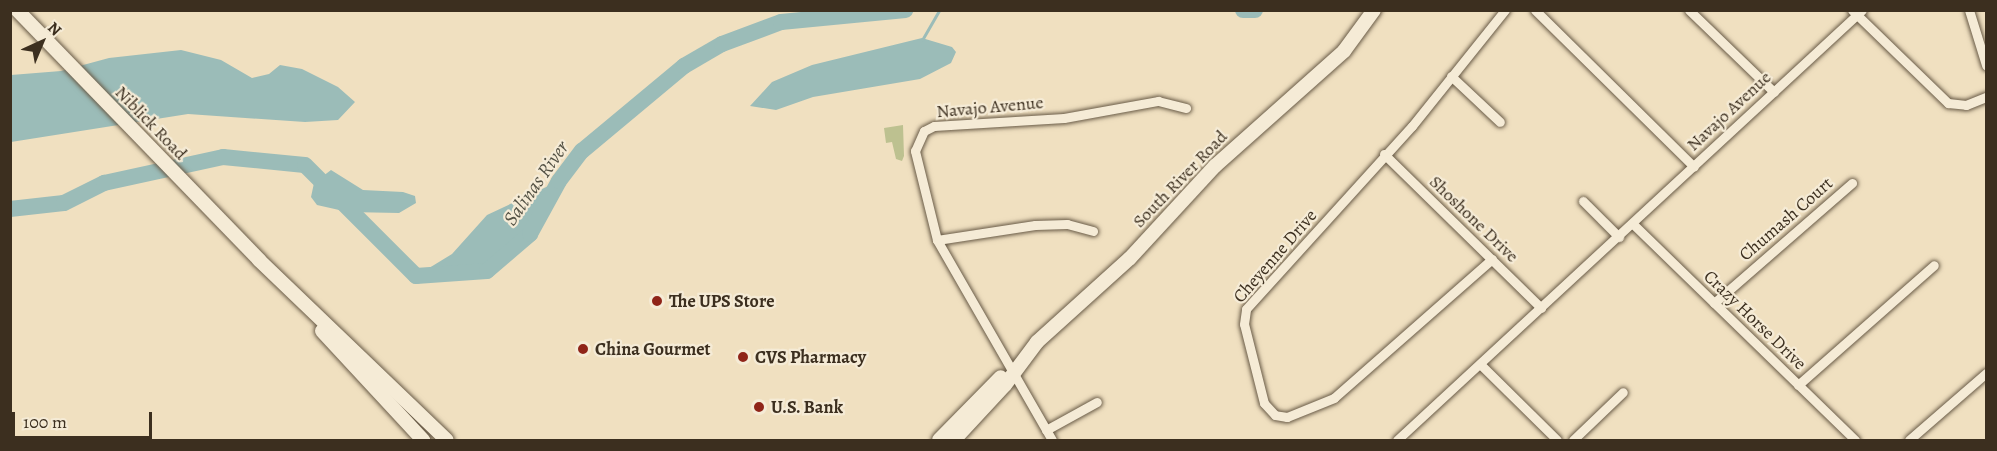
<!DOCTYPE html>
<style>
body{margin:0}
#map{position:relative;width:1997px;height:451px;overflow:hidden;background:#f0e0c0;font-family:Alegreya,serif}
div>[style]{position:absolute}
.green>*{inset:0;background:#bdc190}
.water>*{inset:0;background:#9bbcb8}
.stream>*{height:3px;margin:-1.5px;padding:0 1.5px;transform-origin:1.5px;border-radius:1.5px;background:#9bbcb8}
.river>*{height:16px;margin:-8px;padding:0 8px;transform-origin:8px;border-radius:8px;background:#9bbcb8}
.roads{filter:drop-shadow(0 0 2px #695b47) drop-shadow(0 0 2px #695b47)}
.street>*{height:9px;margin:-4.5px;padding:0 4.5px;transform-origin:4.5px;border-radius:4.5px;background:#f5ebd6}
.secondary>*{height:14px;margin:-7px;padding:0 7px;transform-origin:7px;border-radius:7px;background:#f5ebd6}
.dots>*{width:16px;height:16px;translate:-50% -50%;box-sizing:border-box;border:3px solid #f5ebd6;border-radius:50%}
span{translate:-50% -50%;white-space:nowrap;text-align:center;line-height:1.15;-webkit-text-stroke:4.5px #f5ebd6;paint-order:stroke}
.street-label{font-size:18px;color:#3c2f1f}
.poi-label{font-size:18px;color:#3c2f1f;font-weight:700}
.left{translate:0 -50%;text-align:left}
.water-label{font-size:20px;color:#545245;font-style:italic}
.frame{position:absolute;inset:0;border:12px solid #3c2f1f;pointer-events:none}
.north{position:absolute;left:12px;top:12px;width:60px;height:60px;-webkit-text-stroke:4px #f5ebd6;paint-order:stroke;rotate:44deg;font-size:16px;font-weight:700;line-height:24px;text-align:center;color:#3c2f1f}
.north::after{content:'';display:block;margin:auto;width:21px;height:27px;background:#3c2f1f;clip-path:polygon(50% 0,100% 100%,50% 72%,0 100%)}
.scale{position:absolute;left:12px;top:412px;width:140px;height:27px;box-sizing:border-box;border:3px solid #3c2f1f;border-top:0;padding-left:8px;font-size:18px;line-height:21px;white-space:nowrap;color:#3c2f1f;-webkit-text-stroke:4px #f5ebd6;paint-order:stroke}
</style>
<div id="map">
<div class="green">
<div style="clip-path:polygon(903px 125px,904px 156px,902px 161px,896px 159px,892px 142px,886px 143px,884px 128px)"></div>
</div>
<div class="water">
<div style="clip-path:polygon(922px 38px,952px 47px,956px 52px,951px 63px,920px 79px,813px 97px,776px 110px,750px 106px,772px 82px,812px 65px)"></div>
<div style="clip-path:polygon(181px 50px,221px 60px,252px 78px,269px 74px,280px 65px,302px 69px,338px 87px,355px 102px,338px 120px,305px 122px,188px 114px,11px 142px,11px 75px,61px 71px,109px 58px)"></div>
<div style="clip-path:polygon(331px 170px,363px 190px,403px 192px,415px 196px,416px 203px,399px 213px,348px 212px,317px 205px,311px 197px,314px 183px)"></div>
<div style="clip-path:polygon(559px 181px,530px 234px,506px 258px,487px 271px,416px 276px,452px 254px,487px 215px)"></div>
</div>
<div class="stream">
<div style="left:922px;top:40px;width:34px;rotate:-60deg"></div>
</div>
<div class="river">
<div style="left:1243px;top:10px;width:12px"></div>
<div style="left:10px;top:209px;width:54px;rotate:-6.3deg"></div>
<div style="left:64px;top:203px;width:45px;rotate:-26.6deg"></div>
<div style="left:104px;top:183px;width:122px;rotate:-12.3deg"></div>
<div style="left:223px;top:157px;width:82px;rotate:5.6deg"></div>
<div style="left:305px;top:165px;width:157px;rotate:45deg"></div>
<div style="left:416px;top:276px;width:71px;rotate:-4deg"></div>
<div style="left:487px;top:271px;width:57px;rotate:-40.7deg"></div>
<div style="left:530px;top:234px;width:60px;rotate:-61.3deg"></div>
<div style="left:559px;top:181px;width:38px;rotate:-53deg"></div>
<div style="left:582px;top:151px;width:133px;rotate:-39.8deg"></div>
<div style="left:684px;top:66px;width:44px;rotate:-30.1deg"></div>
<div style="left:722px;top:44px;width:63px;rotate:-20.4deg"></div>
<div style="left:781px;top:22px;width:125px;rotate:-5.5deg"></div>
</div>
<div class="roads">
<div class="street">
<div style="left:1535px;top:10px;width:223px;rotate:44.6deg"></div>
<div style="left:1689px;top:10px;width:118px;rotate:44deg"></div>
<div style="left:1852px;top:10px;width:134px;rotate:44.1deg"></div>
<div style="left:1948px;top:103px;width:18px;rotate:6deg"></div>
<div style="left:1966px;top:105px;width:22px;rotate:-22deg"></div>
<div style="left:1969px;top:10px;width:58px;rotate:72.8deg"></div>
<div style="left:1451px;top:76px;width:67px;rotate:43.2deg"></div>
<div style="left:1384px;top:154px;width:220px;rotate:44.4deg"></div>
<div style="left:1583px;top:201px;width:51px;rotate:45deg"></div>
<div style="left:1633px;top:224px;width:310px;rotate:44.2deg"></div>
<div style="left:937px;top:240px;width:99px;rotate:-8.7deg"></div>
<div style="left:1035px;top:225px;width:32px;rotate:-2deg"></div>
<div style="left:1067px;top:224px;width:27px;rotate:15deg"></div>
<div style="left:1492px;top:259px;width:210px;rotate:138.7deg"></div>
<div style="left:1334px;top:398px;width:51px;rotate:158deg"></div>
<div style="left:1287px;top:417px;width:12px;rotate:-171deg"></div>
<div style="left:1275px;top:415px;width:16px;rotate:-133deg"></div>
<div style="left:1264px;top:403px;width:81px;rotate:-104.2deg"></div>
<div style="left:1244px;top:324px;width:15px;rotate:-82deg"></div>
<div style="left:1246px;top:309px;width:247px;rotate:-47.8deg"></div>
<div style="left:1412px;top:126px;width:149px;rotate:-51.3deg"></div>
<div style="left:1714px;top:303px;width:183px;rotate:-41deg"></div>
<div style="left:1480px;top:364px;width:108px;rotate:44.6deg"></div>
<div style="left:1798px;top:385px;width:181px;rotate:-41.4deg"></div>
<div style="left:1046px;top:430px;width:58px;rotate:-28.8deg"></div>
<div style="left:1052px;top:440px;width:231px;rotate:-119.9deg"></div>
<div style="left:937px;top:240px;width:92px;rotate:-103.9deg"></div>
<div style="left:915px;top:151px;width:22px;rotate:-66deg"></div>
<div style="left:924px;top:131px;width:11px;rotate:-27deg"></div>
<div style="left:934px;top:126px;width:130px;rotate:-3.5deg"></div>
<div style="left:1064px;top:118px;width:96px;rotate:-10.3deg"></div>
<div style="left:1158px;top:101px;width:29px;rotate:14deg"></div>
<div style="left:1397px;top:440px;width:633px;rotate:-42.76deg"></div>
<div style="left:1573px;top:440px;width:69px;rotate:-43.8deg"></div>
<div style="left:1909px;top:440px;width:102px;rotate:-41deg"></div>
</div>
<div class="secondary">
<div style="left:17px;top:10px;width:348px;rotate:45.9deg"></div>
<div style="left:259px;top:260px;width:260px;rotate:43.8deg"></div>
<div style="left:322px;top:331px;width:149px;rotate:47.2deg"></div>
<div style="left:939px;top:440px;width:88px;rotate:-45.5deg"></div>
<div style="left:954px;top:440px;width:75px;rotate:-47.2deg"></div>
<div style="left:1005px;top:385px;width:54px;rotate:-53.3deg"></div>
<div style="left:1037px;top:342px;width:125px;rotate:-42.1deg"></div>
<div style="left:1130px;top:258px;width:125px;rotate:-47.3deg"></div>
<div style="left:1215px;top:166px;width:173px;rotate:-41.7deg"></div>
<div style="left:1344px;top:51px;width:51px;rotate:-53.8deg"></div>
</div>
</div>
<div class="dots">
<div style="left:657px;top:301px;background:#8f2418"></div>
<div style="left:583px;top:349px;background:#8f2418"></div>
<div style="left:743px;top:357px;background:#8f2418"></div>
<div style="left:759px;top:407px;background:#8f2418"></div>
</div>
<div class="street-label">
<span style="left:990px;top:107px;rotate:-5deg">Navajo Avenue</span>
<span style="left:1729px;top:111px;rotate:-43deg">Navajo Avenue</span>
<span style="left:151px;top:123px;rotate:46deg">Niblick Road</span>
<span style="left:1180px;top:179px;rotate:-46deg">South River Road</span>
<span style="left:1474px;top:219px;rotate:44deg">Shoshone Drive</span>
<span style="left:1786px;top:219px;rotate:-41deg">Chumash Court</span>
<span style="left:1275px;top:256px;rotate:-49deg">Cheyenne Drive</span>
<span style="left:1755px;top:320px;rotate:44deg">Crazy Horse Drive</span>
</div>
<div class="poi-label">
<span class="left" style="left:669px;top:301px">The UPS Store</span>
<span class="left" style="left:595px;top:349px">China Gourmet</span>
<span class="left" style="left:755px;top:357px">CVS Pharmacy</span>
<span class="left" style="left:771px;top:407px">U.S. Bank</span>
</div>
<div class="water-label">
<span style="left:536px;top:183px;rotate:-55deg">Salinas River</span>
</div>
<div class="frame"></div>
<div class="north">N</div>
<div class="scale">100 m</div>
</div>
